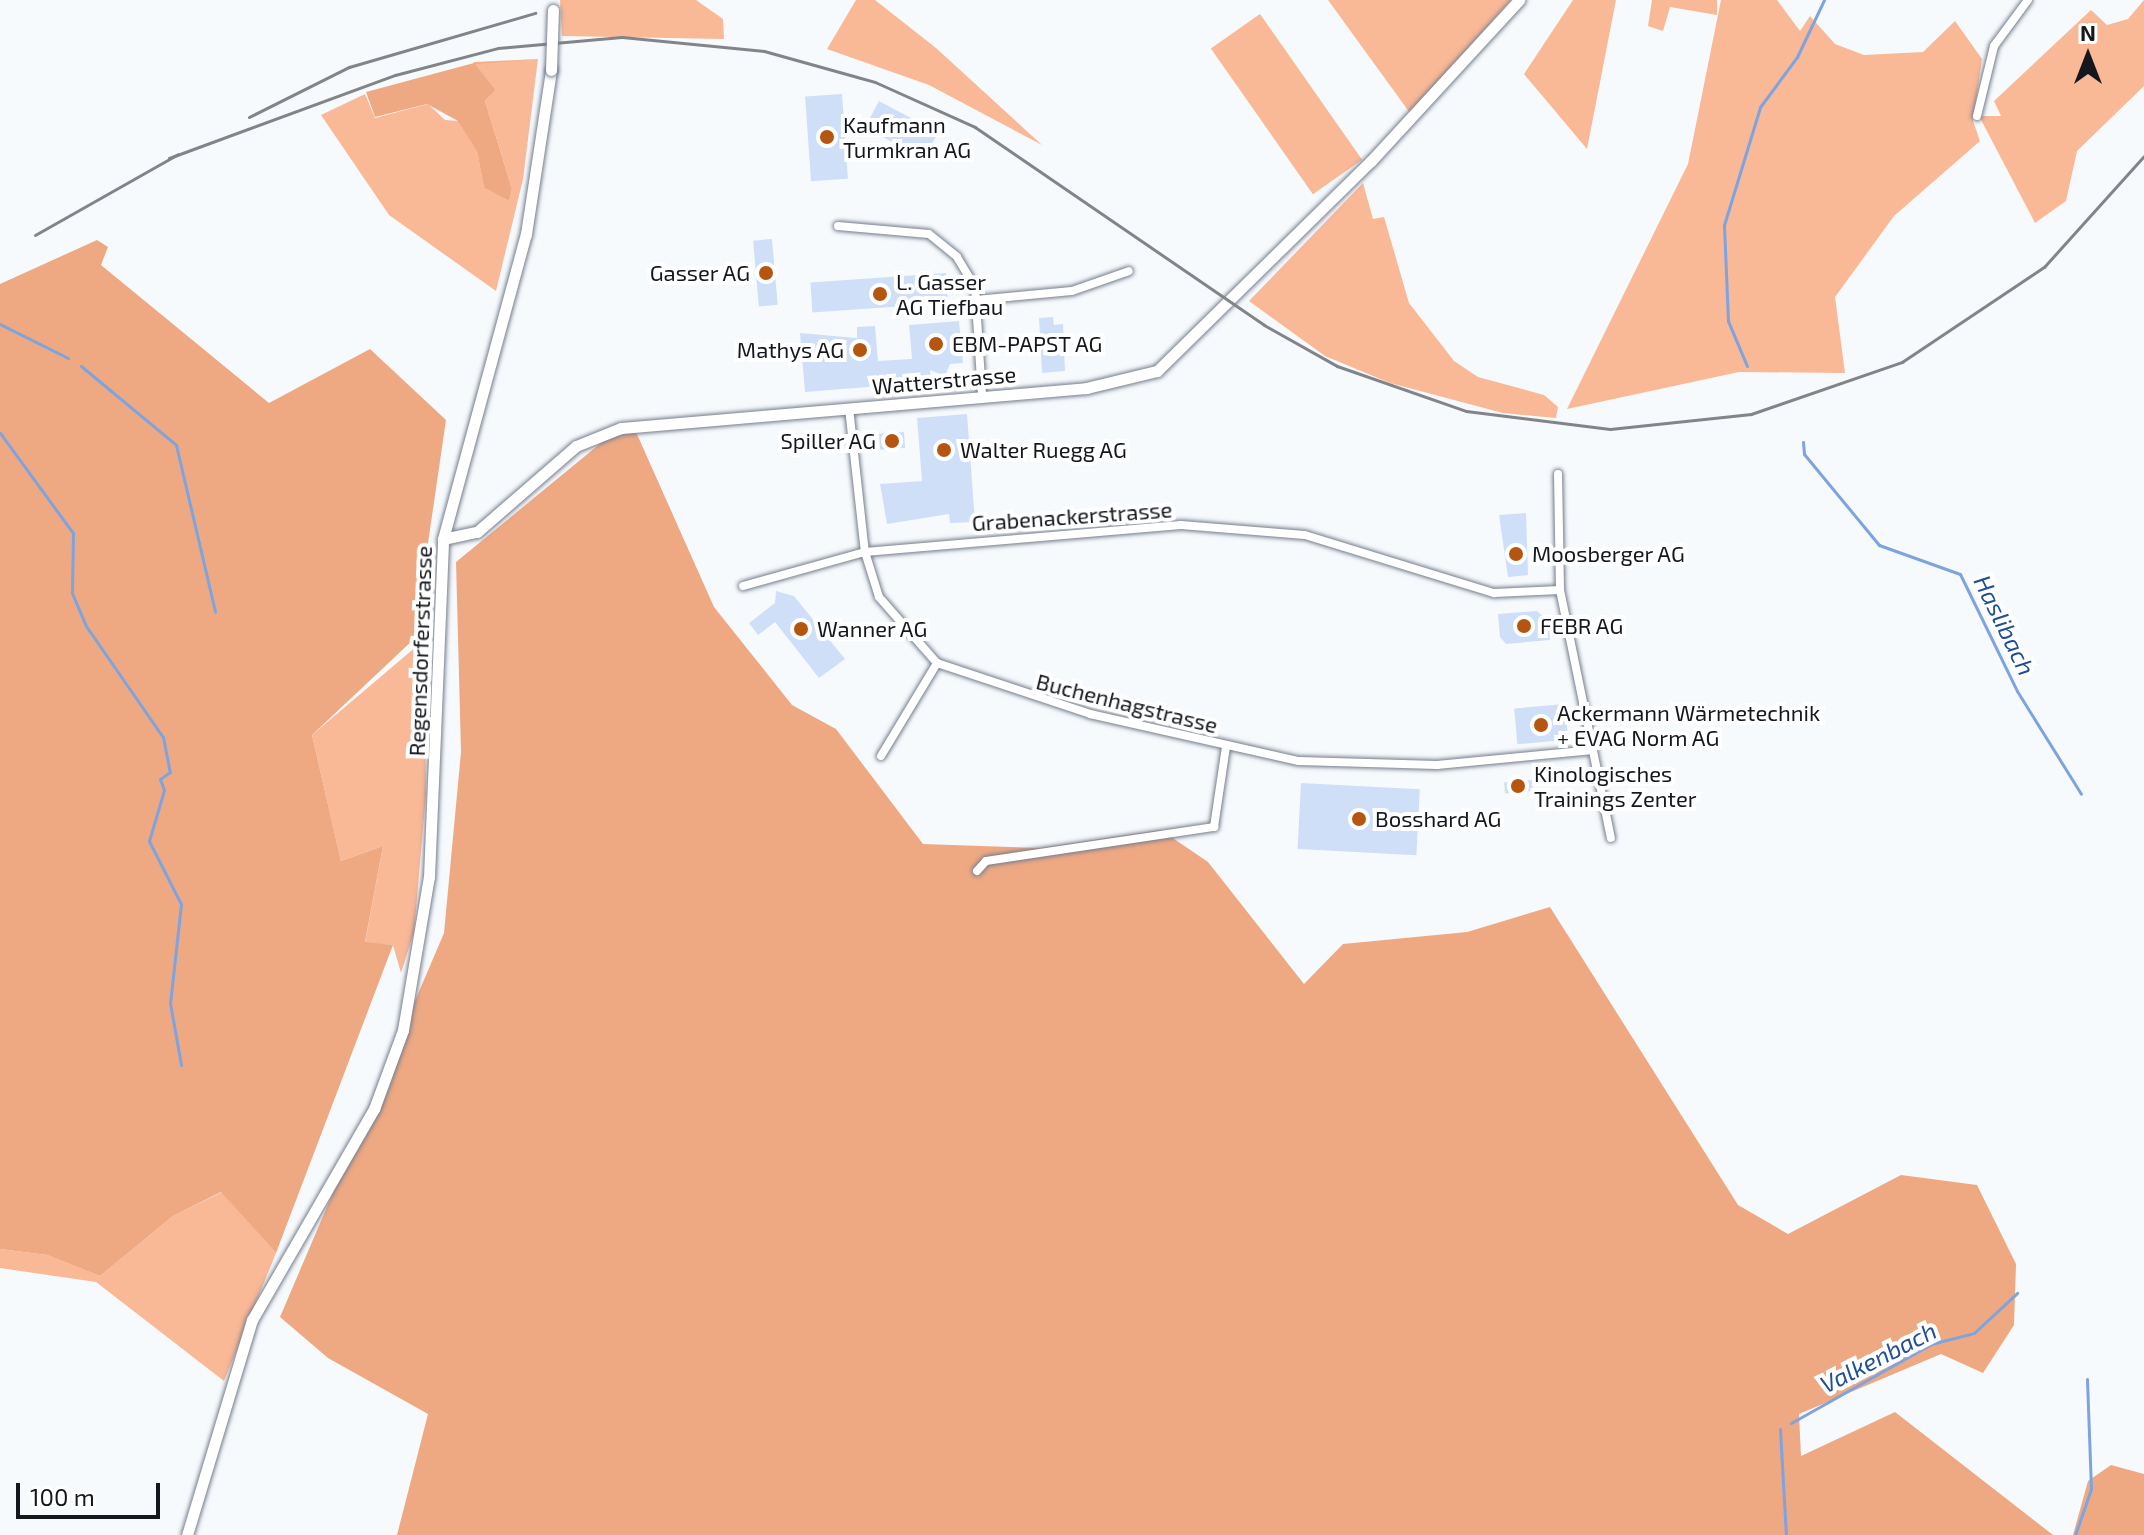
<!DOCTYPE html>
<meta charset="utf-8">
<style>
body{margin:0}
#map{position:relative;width:2144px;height:1535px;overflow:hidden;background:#f7fafd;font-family:"Exo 2",sans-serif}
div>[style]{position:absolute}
.green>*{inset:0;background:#f9b896;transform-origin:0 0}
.forest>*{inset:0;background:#eea983}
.stream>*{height:3px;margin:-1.5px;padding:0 1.5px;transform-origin:1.5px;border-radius:1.5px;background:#7da4df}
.building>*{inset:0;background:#cfdff8;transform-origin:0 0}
.roads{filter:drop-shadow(0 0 2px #757e8d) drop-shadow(0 0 2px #757e8d)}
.minor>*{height:8px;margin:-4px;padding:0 4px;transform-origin:4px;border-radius:4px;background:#fff}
.tertiary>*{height:11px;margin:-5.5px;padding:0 5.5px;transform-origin:5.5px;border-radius:5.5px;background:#fff}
.rail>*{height:3px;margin:-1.5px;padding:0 1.5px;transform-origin:1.5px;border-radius:1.5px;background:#818489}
.bridges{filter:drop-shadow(0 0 2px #757e8d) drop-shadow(0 0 2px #757e8d)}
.tertiary-bridge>*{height:11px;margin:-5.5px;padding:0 5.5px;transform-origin:5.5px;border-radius:5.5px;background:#fff}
.dots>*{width:22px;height:22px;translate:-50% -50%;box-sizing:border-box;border:4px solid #fff;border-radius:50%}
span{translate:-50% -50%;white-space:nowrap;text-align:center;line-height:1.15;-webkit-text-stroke:8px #fff;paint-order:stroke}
.poi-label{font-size:22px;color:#14181e}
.left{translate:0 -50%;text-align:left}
.right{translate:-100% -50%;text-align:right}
.street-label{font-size:22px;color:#14181e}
.water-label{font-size:24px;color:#204f95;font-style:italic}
.north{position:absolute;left:2048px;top:16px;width:80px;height:80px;-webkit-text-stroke:6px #fff;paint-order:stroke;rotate:0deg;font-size:22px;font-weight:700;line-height:32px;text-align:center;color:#14181e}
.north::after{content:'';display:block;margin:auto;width:28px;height:36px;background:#14181e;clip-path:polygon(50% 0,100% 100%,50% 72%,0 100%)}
.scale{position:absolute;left:16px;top:1483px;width:144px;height:36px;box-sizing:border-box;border:4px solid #14181e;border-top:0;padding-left:10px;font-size:24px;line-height:28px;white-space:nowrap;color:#14181e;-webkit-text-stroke:6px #fff;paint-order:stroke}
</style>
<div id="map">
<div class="green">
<div style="clip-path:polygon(560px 0,696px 0,723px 19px,724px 39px,562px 36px)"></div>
<div style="clip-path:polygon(856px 0,875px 0,936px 48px,1042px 145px,929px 85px,827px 49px)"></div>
<div style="clip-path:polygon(1328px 0,1511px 0,1410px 113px)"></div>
<div style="clip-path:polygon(1573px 0,1616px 0,1587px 149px,1524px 74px)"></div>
<div style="clip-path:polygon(1652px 0,1717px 0,1717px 15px,1670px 7px,1663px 31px,1648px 26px)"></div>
<div style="clip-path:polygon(1721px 0,1777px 0,1800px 31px,1810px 16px,1835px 44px,1864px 55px,1923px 52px,1955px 21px,1982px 59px,1973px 121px,1980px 141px,1894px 216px,1835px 297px,1845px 373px,1739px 372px,1567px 409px,1688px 164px)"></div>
<div style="clip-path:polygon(2144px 0,2144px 86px,2077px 151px,2066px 201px,2035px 223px,1979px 116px,2001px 116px,1994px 101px,2091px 10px,2107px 25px,2128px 19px)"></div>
<div style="left:1260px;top:14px;width:178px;height:60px;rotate:55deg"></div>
<div style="clip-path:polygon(538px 59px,523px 179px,496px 291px,389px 215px,321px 115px,365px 94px,375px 118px,428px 104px,445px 120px,459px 121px,477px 150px,484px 188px,509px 201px,512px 189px,485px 101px,496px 90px,473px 62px)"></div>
<div style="clip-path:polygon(1363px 183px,1373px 219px,1384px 217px,1409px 303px,1454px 361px,1478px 377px,1544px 395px,1558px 407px,1556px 418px,1503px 413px,1390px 383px,1325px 356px,1249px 301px)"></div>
<div style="clip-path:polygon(424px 640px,426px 794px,414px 932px,401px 973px,393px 945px,365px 943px,383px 846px,341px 861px,312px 735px)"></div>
<div style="clip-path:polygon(222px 1192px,276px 1253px,224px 1381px,96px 1282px,0 1268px,0 1249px,47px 1255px,100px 1276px,173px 1216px)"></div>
</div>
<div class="forest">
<div style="clip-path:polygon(539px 59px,475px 64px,496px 90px,485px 101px,512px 189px,509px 201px,484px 188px,477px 151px,458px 121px,427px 104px,375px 117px,366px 92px,474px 63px)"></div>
<div style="clip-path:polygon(97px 240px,108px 247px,101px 265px,269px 403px,370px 349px,446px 420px,414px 639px,312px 735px,341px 861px,383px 846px,365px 942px,393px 945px,276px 1253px,221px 1192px,173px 1216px,100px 1276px,47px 1255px,0 1249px,0 284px)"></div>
<div style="clip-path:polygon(636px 432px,714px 607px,792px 705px,836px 729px,923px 844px,1040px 848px,1161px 830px,1208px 862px,1304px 984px,1343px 944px,1467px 932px,1550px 907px,1738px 1205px,1788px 1234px,1901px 1175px,1977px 1185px,2016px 1264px,2014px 1325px,1983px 1373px,1941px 1354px,1799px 1414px,1801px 1456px,1895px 1412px,2053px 1535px,397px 1535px,428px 1414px,328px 1358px,280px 1317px,444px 933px,461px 752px,456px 562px,607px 438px)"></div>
<div style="clip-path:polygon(2111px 1465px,2144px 1474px,2144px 1535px,2073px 1535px,2088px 1481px)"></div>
</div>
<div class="stream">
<div style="left:0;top:324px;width:76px;rotate:26.6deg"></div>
<div style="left:81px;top:366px;width:124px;rotate:39.7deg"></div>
<div style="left:176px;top:445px;width:171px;rotate:76.8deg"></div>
<div style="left:1747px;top:366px;width:49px;rotate:-112.9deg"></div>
<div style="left:1728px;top:321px;width:96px;rotate:-92.4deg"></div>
<div style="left:1724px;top:225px;width:123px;rotate:-73deg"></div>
<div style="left:1760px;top:107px;width:62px;rotate:-53.5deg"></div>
<div style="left:1797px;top:57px;width:63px;rotate:-64.7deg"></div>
<div style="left:0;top:433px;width:124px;rotate:53.9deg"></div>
<div style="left:73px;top:533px;width:60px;rotate:91deg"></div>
<div style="left:72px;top:593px;width:36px;rotate:67deg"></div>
<div style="left:86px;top:626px;width:135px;rotate:55.3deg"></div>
<div style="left:163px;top:737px;width:36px;rotate:79deg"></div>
<div style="left:170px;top:772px;width:12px;rotate:145deg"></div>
<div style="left:160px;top:779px;width:12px;rotate:70deg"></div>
<div style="left:164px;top:790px;width:53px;rotate:106.4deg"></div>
<div style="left:149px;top:841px;width:71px;rotate:63.1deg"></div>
<div style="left:181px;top:904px;width:100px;rotate:96.3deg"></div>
<div style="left:170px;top:1003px;width:63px;rotate:79.9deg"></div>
<div style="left:1803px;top:442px;width:12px;rotate:85deg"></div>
<div style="left:1804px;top:454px;width:118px;rotate:50.5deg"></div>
<div style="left:1879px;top:545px;width:86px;rotate:19.7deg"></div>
<div style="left:1960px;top:574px;width:130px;rotate:64deg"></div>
<div style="left:2017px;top:691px;width:121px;rotate:58.1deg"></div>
<div style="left:1791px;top:1423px;width:161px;rotate:-29.4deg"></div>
<div style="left:1931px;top:1344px;width:44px;rotate:-14.3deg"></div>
<div style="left:1974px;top:1333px;width:59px;rotate:-42.9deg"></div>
<div style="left:1780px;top:1429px;width:106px;rotate:86.8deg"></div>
<div style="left:2075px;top:1535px;width:49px;rotate:-70.8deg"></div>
<div style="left:2091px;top:1489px;width:110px;rotate:-92.1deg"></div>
</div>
<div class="building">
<div style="left:842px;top:94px;width:85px;height:37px;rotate:86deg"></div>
<div style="left:879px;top:101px;width:67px;height:30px;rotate:28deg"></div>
<div style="left:772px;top:239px;width:66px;height:19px;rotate:85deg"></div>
<div style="left:946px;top:273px;width:30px;height:136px;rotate:86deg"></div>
<div style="clip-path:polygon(1053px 317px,1054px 325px,1063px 324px,1065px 371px,1042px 373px,1039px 318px)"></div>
<div style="clip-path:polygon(959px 321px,963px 363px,950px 364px,945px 376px,930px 370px,931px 382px,805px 392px,800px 333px,857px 338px,857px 327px,875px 326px,878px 361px,912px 359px,909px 325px)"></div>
<div style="clip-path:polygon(967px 414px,975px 522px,950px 523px,949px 514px,887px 524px,880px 484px,922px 481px,917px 418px)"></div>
<div style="left:904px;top:432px;width:16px;height:25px;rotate:86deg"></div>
<div style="clip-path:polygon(1526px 513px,1528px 575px,1508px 577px,1499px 515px)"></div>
<div style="clip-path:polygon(776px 591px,794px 596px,845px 659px,819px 678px,775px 622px,758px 635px,749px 623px,775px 603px)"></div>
<div style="clip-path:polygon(1537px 611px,1549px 622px,1550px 640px,1506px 644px,1500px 637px,1498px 614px)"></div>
<div style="left:1565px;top:704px;width:36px;height:51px;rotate:85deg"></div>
<div style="left:1532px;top:780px;width:11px;height:28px;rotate:85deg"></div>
<div style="left:1301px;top:783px;width:119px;height:66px;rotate:3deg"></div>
</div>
<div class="roads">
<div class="minor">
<div style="left:1977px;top:116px;width:72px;rotate:-76.3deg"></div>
<div style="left:1994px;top:46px;width:57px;rotate:-53.5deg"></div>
<div style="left:838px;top:226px;width:91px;rotate:5deg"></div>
<div style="left:929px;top:234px;width:36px;rotate:39deg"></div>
<div style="left:957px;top:257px;width:35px;rotate:59deg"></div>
<div style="left:975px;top:287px;width:109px;rotate:86.3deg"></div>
<div style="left:976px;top:300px;width:96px;rotate:-5.4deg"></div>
<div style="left:1072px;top:291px;width:60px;rotate:-19.3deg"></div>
<div style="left:849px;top:408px;width:145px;rotate:83.7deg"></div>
<div style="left:865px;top:552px;width:47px;rotate:72.7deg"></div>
<div style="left:879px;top:597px;width:88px;rotate:48.7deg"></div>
<div style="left:937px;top:663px;width:161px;rotate:18.4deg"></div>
<div style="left:1090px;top:714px;width:214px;rotate:12.7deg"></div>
<div style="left:1299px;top:761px;width:138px;rotate:1.7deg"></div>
<div style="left:1437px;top:765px;width:157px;rotate:-5.5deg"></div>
<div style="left:1558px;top:474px;width:116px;rotate:89deg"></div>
<div style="left:1560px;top:590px;width:253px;rotate:78.4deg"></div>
<div style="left:743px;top:586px;width:127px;rotate:-15.6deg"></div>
<div style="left:865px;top:552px;width:317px;rotate:-4.9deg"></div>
<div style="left:1181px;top:525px;width:124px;rotate:4.6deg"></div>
<div style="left:1305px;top:535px;width:198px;rotate:17.1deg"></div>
<div style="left:1494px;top:593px;width:66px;rotate:-2.6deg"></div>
<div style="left:881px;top:756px;width:109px;rotate:-58.9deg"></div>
<div style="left:977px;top:871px;width:13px;rotate:-48deg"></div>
<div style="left:986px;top:861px;width:231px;rotate:-8.5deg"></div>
<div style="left:1214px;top:827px;width:81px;rotate:-81.5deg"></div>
</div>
<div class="tertiary">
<div style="left:443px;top:539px;width:35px;rotate:-12deg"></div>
<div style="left:477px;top:532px;width:131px;rotate:-41deg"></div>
<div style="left:576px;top:446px;width:48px;rotate:-21.8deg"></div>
<div style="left:621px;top:428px;width:467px;rotate:-4.9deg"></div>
<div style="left:1086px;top:388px;width:73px;rotate:-13.5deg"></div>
<div style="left:1157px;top:371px;width:300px;rotate:-44.5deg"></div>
<div style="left:1371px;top:161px;width:219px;rotate:-47.4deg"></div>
<div style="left:187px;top:1535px;width:225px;rotate:-73.2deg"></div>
<div style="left:252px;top:1320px;width:244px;rotate:-60deg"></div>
<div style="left:374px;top:1109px;width:84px;rotate:-69.8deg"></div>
<div style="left:403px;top:1030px;width:155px;rotate:-80.4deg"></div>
<div style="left:429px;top:877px;width:338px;rotate:-87.6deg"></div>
<div style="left:443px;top:539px;width:316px;rotate:-74.8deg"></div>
<div style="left:526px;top:234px;width:166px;rotate:-81.3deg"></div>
</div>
</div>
<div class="rail">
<div style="left:249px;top:117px;width:112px;rotate:-26.6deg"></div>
<div style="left:349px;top:67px;width:194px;rotate:-16.2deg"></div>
<div style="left:169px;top:158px;width:241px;rotate:-20.2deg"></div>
<div style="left:395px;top:75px;width:106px;rotate:-14.7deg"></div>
<div style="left:498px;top:48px;width:124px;rotate:-5.1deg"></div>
<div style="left:622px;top:37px;width:143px;rotate:5.6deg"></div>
<div style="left:764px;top:51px;width:115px;rotate:15.6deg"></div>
<div style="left:875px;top:82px;width:110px;rotate:24.2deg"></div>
<div style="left:975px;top:127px;width:350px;rotate:34.4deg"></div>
<div style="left:1264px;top:325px;width:84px;rotate:29.3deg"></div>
<div style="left:1337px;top:366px;width:137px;rotate:19.2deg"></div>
<div style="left:1466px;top:411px;width:145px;rotate:7.1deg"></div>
<div style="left:1610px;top:429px;width:142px;rotate:-6.1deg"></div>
<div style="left:1751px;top:414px;width:160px;rotate:-19deg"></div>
<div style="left:1902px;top:362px;width:171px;rotate:-33.8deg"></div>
<div style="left:2044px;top:267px;width:149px;rotate:-48deg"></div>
<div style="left:35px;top:235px;width:164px;rotate:-29.5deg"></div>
</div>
<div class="bridges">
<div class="tertiary-bridge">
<div style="left:551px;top:70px;width:60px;rotate:-88.1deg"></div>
</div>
</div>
<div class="dots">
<div style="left:827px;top:137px;background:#b5550f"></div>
<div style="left:766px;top:273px;background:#b5550f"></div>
<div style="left:880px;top:294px;background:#b5550f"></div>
<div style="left:936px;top:344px;background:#b5550f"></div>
<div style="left:860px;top:350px;background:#b5550f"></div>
<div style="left:892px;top:441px;background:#b5550f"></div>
<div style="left:944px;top:450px;background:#b5550f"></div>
<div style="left:1516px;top:554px;background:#b5550f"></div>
<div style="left:1524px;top:626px;background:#b5550f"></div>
<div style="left:801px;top:629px;background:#b5550f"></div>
<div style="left:1541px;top:725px;background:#b5550f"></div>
<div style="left:1518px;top:786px;background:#b5550f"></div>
<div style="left:1359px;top:819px;background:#b5550f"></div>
</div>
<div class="poi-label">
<span class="left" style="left:843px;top:137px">Kaufmann<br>Turmkran AG</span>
<span class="right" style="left:750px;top:273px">Gasser AG</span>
<span class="left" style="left:896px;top:294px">L. Gasser<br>AG Tiefbau</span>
<span class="left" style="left:952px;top:344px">EBM-PAPST AG</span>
<span class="right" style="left:844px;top:350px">Mathys AG</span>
<span class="right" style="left:876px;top:441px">Spiller AG</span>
<span class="left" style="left:960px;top:450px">Walter Ruegg AG</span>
<span class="left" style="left:1532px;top:554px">Moosberger AG</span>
<span class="left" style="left:1540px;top:626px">FEBR AG</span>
<span class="left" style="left:817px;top:629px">Wanner AG</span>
<span class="left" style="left:1557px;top:725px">Ackermann Wärmetechnik<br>+ EVAG Norm AG</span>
<span class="left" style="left:1534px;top:786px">Kinologisches<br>Trainings Zenter</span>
<span class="left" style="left:1375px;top:819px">Bosshard AG</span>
</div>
<div class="street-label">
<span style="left:944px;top:380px;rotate:-5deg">Watterstrasse</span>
<span style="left:1072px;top:516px;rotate:-4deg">Grabenackerstrasse</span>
<span style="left:420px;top:651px;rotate:-88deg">Regensdorferstrasse</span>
<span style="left:1127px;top:703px;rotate:14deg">Buchenhagstrasse</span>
</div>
<div class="water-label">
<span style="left:2005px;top:625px;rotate:64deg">Haslibach</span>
<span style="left:1878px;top:1357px;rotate:-27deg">Valkenbach</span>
</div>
<div class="north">N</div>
<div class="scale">100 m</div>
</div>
